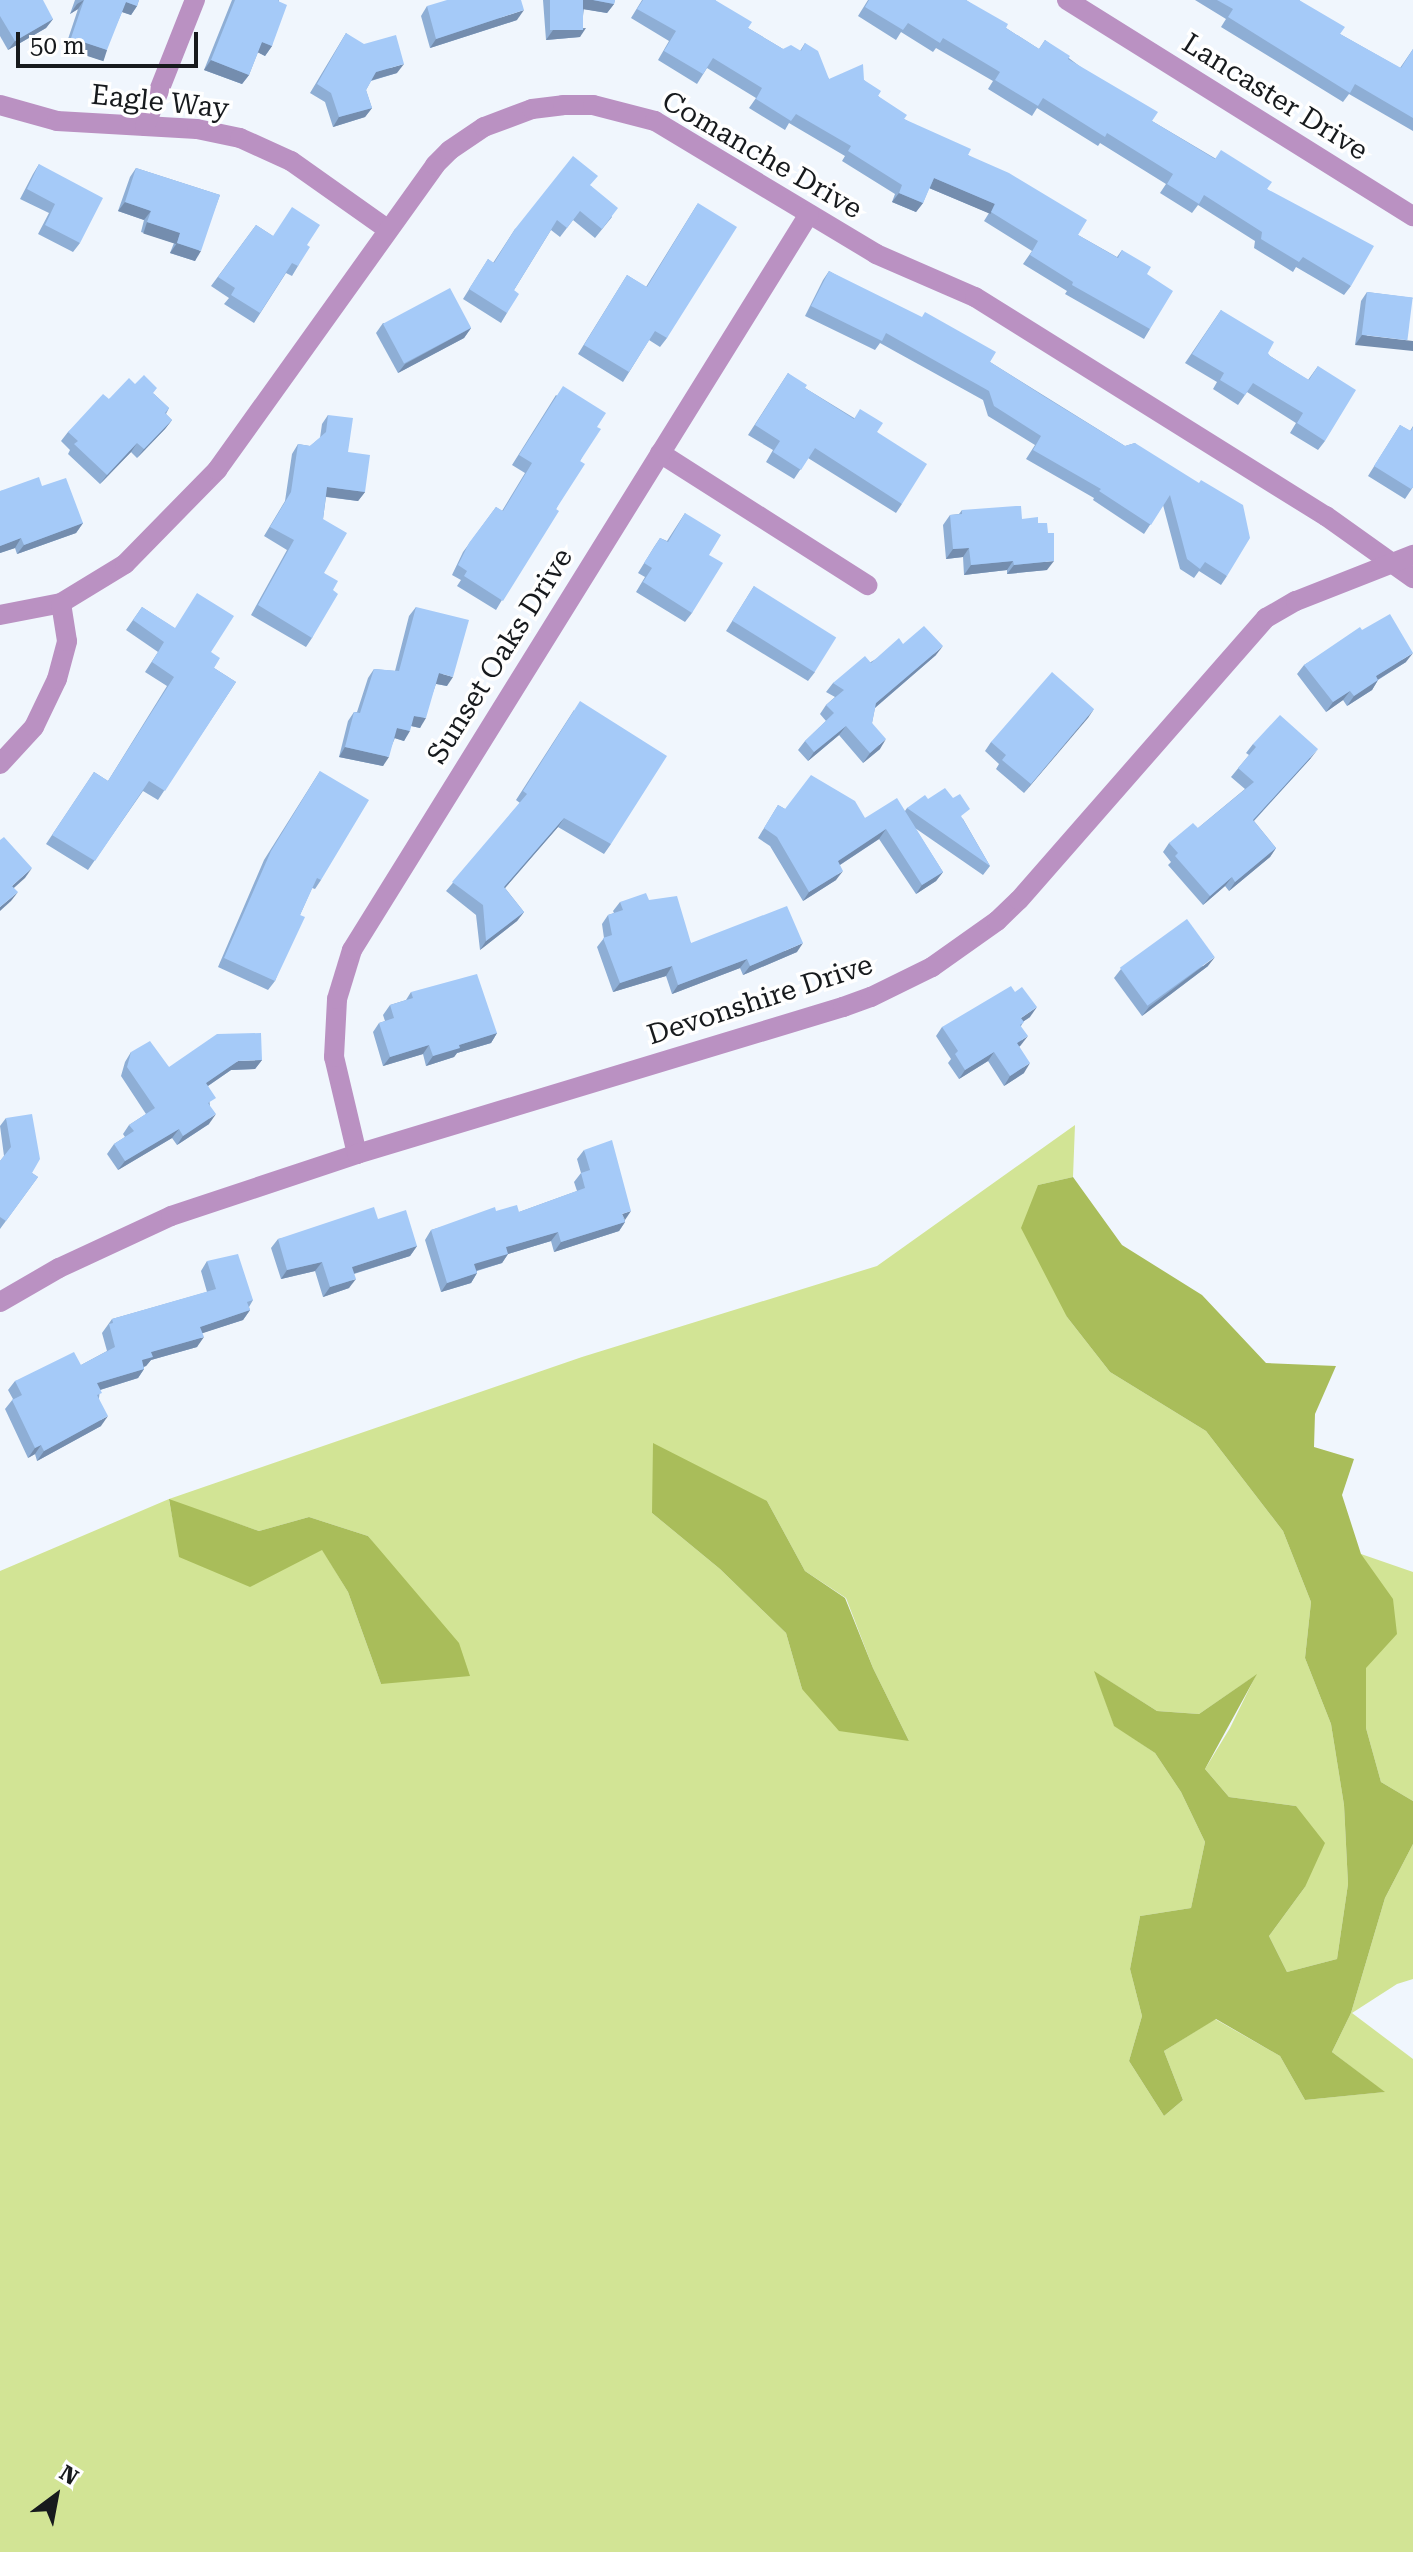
<!DOCTYPE html>
<style>
body{margin:0}
#map{position:relative;width:1413px;height:2552px;overflow:hidden;background:#f0f6fd;font-family:"Roboto Serif",serif}
div>[style]{position:absolute}
.green>*{inset:0;background:#d2e495}
.forest>*{inset:0;background:#a9bd5a}
.minor>*{height:20px;margin:-10px;padding:0 10px;transform-origin:10px;border-radius:10px;background:#ba91c2}
.wall>*{inset:0;background:#8eaed5}
.shaded-wall>*{inset:0;background:#748dae;transform-origin:0 0}
.building>*{inset:0;background:#a5caf8;transform-origin:0 0}
span{translate:-50% -50%;white-space:nowrap;text-align:center;line-height:1.15;-webkit-text-stroke:7px #fff;paint-order:stroke}
.street-label{font-size:28px;color:#171a1d}
.north{position:absolute;left:16px;top:2456px;width:80px;height:80px;-webkit-text-stroke:6px #fff;paint-order:stroke;rotate:32deg;font-size:22px;font-weight:700;line-height:32px;text-align:center;color:#171a1d}
.north::after{content:'';display:block;margin:auto;width:28px;height:36px;background:#171a1d;clip-path:polygon(50% 0,100% 100%,50% 72%,0 100%)}
.scale{position:absolute;left:16px;top:32px;width:182px;height:36px;box-sizing:border-box;border:4px solid #171a1d;border-top:0;padding-left:10px;font-size:24px;line-height:28px;white-space:nowrap;color:#171a1d;-webkit-text-stroke:6px #fff;paint-order:stroke}
</style>
<div id="map">
<div class="green">
<div style="clip-path:polygon(evenodd,1075px 1125px,1073px 1177px,1038px 1185px,1067px 1317px,1110px 1372px,1206px 1431px,1283px 1531px,1311px 1602px,1305px 1658px,1331px 1724px,1344px 1805px,1348px 1884px,1337px 1959px,1287px 1972px,1269px 1936px,1305px 1887px,1296px 1806px,1229px 1797px,1205px 1769px,1230px 1728px,1256px 1675px,1199px 1714px,1157px 1711px,1095px 1672px,1114px 1725px,1155px 1753px,1181px 1792px,1205px 1842px,1191px 1908px,1140px 1916px,1130px 1969px,1142px 2016px,1129px 2061px,1164px 2116px,1183px 2100px,1164px 2051px,1215px 2019px,1280px 2056px,1305px 2100px,1384px 2092px,1332px 2052px,1351px 2013px,1385px 1898px,1413px 1844px,1413px 1979px,1397px 1984px,1352px 2013px,1413px 2059px,1413px 2552px,0 2552px,0 1571px,169px 1499px,582px 1357px,877px 1266px,1075px 1125px,169px 1500px,259px 1531px,309px 1517px,368px 1536px,408px 1587px,381px 1684px,348px 1592px,322px 1549px,180px 1557px,169px 1500px,1075px 1125px,767px 1501px,805px 1571px,846px 1598px,873px 1668px,909px 1741px,802px 1689px,786px 1633px,720px 1569px,652px 1513px,767px 1501px)"></div>
<div style="clip-path:polygon(1361px 1554px,1413px 1572px,1413px 1801px,1381px 1782px,1366px 1728px)"></div>
</div>
<div class="forest">
<div style="clip-path:polygon(1073px 1177px,1122px 1245px,1202px 1295px,1266px 1363px,1336px 1366px,1315px 1414px,1314px 1447px,1354px 1459px,1342px 1495px,1361px 1554px,1393px 1599px,1397px 1634px,1366px 1668px,1366px 1728px,1381px 1782px,1413px 1801px,1413px 1844px,1385px 1898px,1351px 2013px,1332px 2052px,1385px 2092px,1305px 2100px,1280px 2056px,1216px 2019px,1164px 2051px,1183px 2100px,1164px 2116px,1129px 2061px,1142px 2016px,1130px 1969px,1140px 1916px,1191px 1908px,1205px 1842px,1181px 1792px,1155px 1753px,1114px 1726px,1094px 1671px,1157px 1711px,1199px 1714px,1257px 1674px,1205px 1769px,1229px 1797px,1296px 1806px,1325px 1843px,1305px 1887px,1269px 1936px,1287px 1972px,1337px 1959px,1348px 1884px,1344px 1805px,1331px 1724px,1305px 1658px,1311px 1602px,1283px 1531px,1206px 1431px,1110px 1372px,1067px 1317px,1021px 1228px,1038px 1185px)"></div>
<div style="clip-path:polygon(653px 1443px,767px 1501px,805px 1571px,845px 1598px,873px 1668px,909px 1741px,839px 1731px,802px 1689px,786px 1633px,720px 1569px,652px 1513px)"></div>
<div style="clip-path:polygon(169px 1499px,259px 1531px,309px 1517px,368px 1536px,459px 1643px,470px 1676px,381px 1684px,348px 1592px,322px 1550px,250px 1587px,179px 1557px)"></div>
</div>
<div class="minor">
<div style="left:1067px;top:0;width:408px;rotate:32deg"></div>
<div style="left:0;top:105px;width:59px;rotate:15.7deg"></div>
<div style="left:57px;top:121px;width:140px;rotate:3.3deg"></div>
<div style="left:197px;top:129px;width:44px;rotate:11.8deg"></div>
<div style="left:240px;top:138px;width:56px;rotate:24.3deg"></div>
<div style="left:291px;top:161px;width:118px;rotate:35.3deg"></div>
<div style="left:145px;top:126px;width:136px;rotate:-68.4deg"></div>
<div style="left:660px;top:453px;width:246px;rotate:32.5deg"></div>
<div style="left:0;top:615px;width:62px;rotate:-11.1deg"></div>
<div style="left:61px;top:603px;width:75px;rotate:-31.4deg"></div>
<div style="left:125px;top:564px;width:132px;rotate:-45.6deg"></div>
<div style="left:217px;top:470px;width:375px;rotate:-54.4deg"></div>
<div style="left:435px;top:165px;width:21px;rotate:-45deg"></div>
<div style="left:450px;top:150px;width:41px;rotate:-34.1deg"></div>
<div style="left:484px;top:127px;width:51px;rotate:-20.6deg"></div>
<div style="left:532px;top:109px;width:31px;rotate:-7deg"></div>
<div style="left:563px;top:105px;width:30px"></div>
<div style="left:593px;top:105px;width:64px;rotate:14.5deg"></div>
<div style="left:655px;top:121px;width:258px;rotate:31deg"></div>
<div style="left:876px;top:254px;width:108px;rotate:23.5deg"></div>
<div style="left:975px;top:297px;width:414px;rotate:32deg"></div>
<div style="left:1326px;top:516px;width:107px;rotate:35.5deg"></div>
<div style="left:0;top:764px;width:50px;rotate:-47.4deg"></div>
<div style="left:34px;top:727px;width:53px;rotate:-64.4deg"></div>
<div style="left:57px;top:679px;width:39px;rotate:-75deg"></div>
<div style="left:67px;top:641px;width:38px;rotate:-99deg"></div>
<div style="left:357px;top:1154px;width:100px;rotate:-103.3deg"></div>
<div style="left:334px;top:1057px;width:58px;rotate:-87deg"></div>
<div style="left:337px;top:999px;width:51px;rotate:-73deg"></div>
<div style="left:352px;top:950px;width:866px;rotate:-58.16deg"></div>
<div style="left:0;top:1302px;width:68px;rotate:-30deg"></div>
<div style="left:59px;top:1268px;width:123px;rotate:-24.9deg"></div>
<div style="left:171px;top:1216px;width:196px;rotate:-18.4deg"></div>
<div style="left:357px;top:1154px;width:508px;rotate:-16.83deg"></div>
<div style="left:843px;top:1007px;width:30px;rotate:-20deg"></div>
<div style="left:871px;top:997px;width:68px;rotate:-26.2deg"></div>
<div style="left:932px;top:967px;width:80px;rotate:-35.3deg"></div>
<div style="left:997px;top:921px;width:30px;rotate:-44deg"></div>
<div style="left:1019px;top:900px;width:375px;rotate:-48.8deg"></div>
<div style="left:1266px;top:618px;width:34px;rotate:-30deg"></div>
<div style="left:1296px;top:601px;width:126px;rotate:-21.5deg"></div>
</div>
<div class="wall">
<div style="clip-path:polygon(0 0,53px 19px,46px 28px,8px 50px,0 36px)"></div>
<div style="clip-path:polygon(75px 0,139px 0,137px 6px,131px 15px,122px 12px,101px 60px,65px 48px,78px 9px,70px 14px)"></div>
<div style="clip-path:polygon(232px 0,279px 0,272px 46px,265px 56px,258px 52px,249px 75px,242px 84px,204px 70px)"></div>
<div style="clip-path:polygon(543px 0,615px 0,614px 4px,607px 13px,584px 9px,580px 37px,546px 40px)"></div>
<div style="clip-path:polygon(642px 0,715px 0,748px 28px,783px 49px,800px 51px,805px 43px,829px 79px,864px 80px,878px 96px,904px 119px,968px 155px,1078px 235px,1117px 257px,1122px 250px,1147px 274px,1150px 329px,1144px 339px,1065px 294px,1067px 291px,1023px 264px,1032px 251px,984px 221px,989px 213px,929px 188px,923px 203px,916px 212px,892px 202px,895px 194px,842px 161px,845px 156px,789px 123px,785px 130px,749px 108px,756px 98px,707px 68px,697px 84px,658px 60px,669px 41px,631px 18px)"></div>
<div style="clip-path:polygon(868px 0,966px 0,1006px 28px,1039px 49px,1045px 40px,1152px 121px,1267px 189px,1351px 286px,1344px 295px,1296px 267px,1293px 272px,1254px 248px,1255px 241px,1198px 205px,1192px 213px,1160px 193px,1166px 184px,1100px 143px,1098px 146px,1037px 108px,1032px 116px,988px 89px,993px 81px,936px 48px,933px 52px,901px 32px,896px 40px,858px 16px)"></div>
<div style="clip-path:polygon(1195px 0,1299px 0,1340px 34px,1400px 68px,1413px 49px,1413px 131px,1349px 94px,1343px 102px,1221px 27px,1226px 19px)"></div>
<div style="clip-path:polygon(427px 6px,517px 20px,430px 48px,421px 16px)"></div>
<div style="clip-path:polygon(346px 33px,397px 73px,371px 81px,366px 90px,372px 108px,365px 117px,333px 127px,325px 102px,310px 93px)"></div>
<div style="clip-path:polygon(39px 164px,80px 243px,73px 252px,38px 234px,49px 213px,20px 199px,33px 174px)"></div>
<div style="clip-path:polygon(136px 168px,220px 195px,195px 261px,170px 253px,174px 243px,141px 232px,144px 220px,118px 211px,130px 177px)"></div>
<div style="clip-path:polygon(591px 186px,612px 217px,595px 238px,573px 220px,560px 237px,551px 230px,514px 290px,507px 313px,501px 323px,463px 299px,488px 259px,493px 263px,515px 229px)"></div>
<div style="clip-path:polygon(698px 203px,667px 338px,660px 347px,649px 340px,623px 382px,578px 354px,627px 275px,646px 287px)"></div>
<div style="clip-path:polygon(256px 225px,273px 236px,307px 245px,298px 266px,292px 276px,286px 273px,254px 323px,224px 304px,229px 298px,211px 286px)"></div>
<div style="clip-path:polygon(829px 271px,990px 362px,1125px 446px,1135px 443px,1227px 576px,1221px 585px,1199px 571px,1194px 578px,1180px 569px,1163px 505px,1144px 534px,1093px 500px,1094px 498px,1026px 459px,1035px 445px,988px 416px,983px 400px,880px 343px,875px 350px,805px 316px,823px 280px)"></div>
<div style="clip-path:polygon(1367px 292px,1413px 298px,1355px 345px,1361px 301px)"></div>
<div style="clip-path:polygon(1221px 310px,1270px 356px,1308px 380px,1318px 366px,1325px 441px,1318px 450px,1290px 433px,1296px 423px,1247px 392px,1238px 405px,1213px 389px,1217px 382px,1185px 363px)"></div>
<div style="clip-path:polygon(383px 323px,471px 328px,464px 338px,398px 373px,376px 333px)"></div>
<div style="clip-path:polygon(788px 373px,805px 388px,877px 432px,902px 504px,896px 513px,808px 458px,794px 479px,766px 462px,773px 450px,748px 435px)"></div>
<div style="clip-path:polygon(135px 384px,154px 394px,169px 408px,166px 414px,172px 420px,165px 429px,137px 458px,131px 452px,100px 484px,68px 454px,70px 450px,61px 441px,68px 432px,109px 399px)"></div>
<div style="clip-path:polygon(556px 395px,597px 427px,556px 509px,496px 610px,457px 586px,461px 580px,452px 575px,463px 552px,496px 507px,502px 511px,525px 473px,512px 465px)"></div>
<div style="clip-path:polygon(328px 415px,348px 452px,365px 492px,358px 501px,326px 497px,323px 519px,324px 573px,333px 590px,312px 638px,306px 647px,251px 615px,287px 550px,264px 536px,285px 501px,292px 454px,298px 444px,310px 446px,320px 438px,322px 424px)"></div>
<div style="clip-path:polygon(1400px 425px,1410px 431px,1413px 426px,1413px 487px,1405px 499px,1368px 476px)"></div>
<div style="clip-path:polygon(42px 486px,83px 523px,76px 533px,17px 554px,15px 548px,0 553px,0 491px)"></div>
<div style="clip-path:polygon(962px 510px,1038px 523px,1047px 570px,1007px 574px,1007px 570px,964px 575px,963px 557px,946px 559px,943px 525px,950px 515px,959px 514px)"></div>
<div style="clip-path:polygon(685px 513px,709px 555px,692px 613px,685px 622px,636px 592px,645px 577px,638px 573px,654px 547px,660px 538px,667px 541px)"></div>
<div style="clip-path:polygon(754px 586px,815px 672px,808px 681px,726px 631px)"></div>
<div style="clip-path:polygon(142px 607px,211px 652px,214px 668px,236px 682px,158px 800px,143px 791px,88px 870px,46px 844px,94px 772px,108px 781px,167px 686px,145px 672px,158px 652px,126px 630px)"></div>
<div style="clip-path:polygon(416px 607px,447px 686px,436px 684px,420px 728px,411px 726px,404px 741px,395px 738px,383px 766px,339px 757px,348px 721px,354px 712px,357px 712px,368px 678px,374px 669px,395px 671px,409px 616px)"></div>
<div style="clip-path:polygon(1362px 630px,1406px 662px,1378px 680px,1372px 690px,1347px 706px,1343px 700px,1326px 712px,1297px 674px,1304px 665px)"></div>
<div style="clip-path:polygon(903px 644px,936px 655px,875px 708px,872px 723px,880px 749px,863px 763px,839px 735px,808px 761px,798px 750px,805px 741px,826px 721px,820px 714px,826px 705px,835px 697px,826px 692px,833px 683px)"></div>
<div style="clip-path:polygon(1094px 709px,1024px 793px,996px 769px,999px 764px,985px 751px,991px 742px)"></div>
<div style="clip-path:polygon(574px 710px,611px 844px,604px 854px,558px 827px,505px 888px,524px 912px,517px 921px,480px 950px,476px 915px,446px 891px,520px 803px,516px 800px)"></div>
<div style="clip-path:polygon(1253px 744px,1311px 758px,1254px 821px,1276px 848px,1270px 857px,1229px 891px,1225px 886px,1203px 905px,1168px 865px,1171px 862px,1163px 852px,1169px 843px,1198px 828px,1245px 789px,1231px 777px,1249px 755px,1246px 753px)"></div>
<div style="clip-path:polygon(320px 771px,321px 880px,315px 889px,312px 888px,300px 915px,275px 981px,268px 990px,218px 967px,264px 860px)"></div>
<div style="clip-path:polygon(928px 799px,963px 819px,990px 866px,983px 875px,915px 828px,943px 872px,936px 881px,916px 894px,879px 839px,840px 865px,836px 880px,803px 901px,770px 846px,758px 838px,778px 805px,785px 809px,865px 818px,905px 811px,907px 808px)"></div>
<div style="clip-path:polygon(649px 900px,691px 943px,797px 952px,743px 975px,740px 968px,672px 994px,666px 976px,613px 992px,597px 947px,604px 938px,602px 924px,608px 915px,614px 913px,613px 911px,620px 902px)"></div>
<div style="clip-path:polygon(1208px 966px,1142px 1016px,1114px 978px,1121px 969px)"></div>
<div style="clip-path:polygon(411px 992px,497px 1033px,491px 1043px,457px 1053px,454px 1057px,426px 1066px,423px 1054px,383px 1066px,373px 1032px,379px 1023px,385px 1021px,383px 1015px,390px 1005px,406px 1000px)"></div>
<div style="clip-path:polygon(1030px 1017px,1024px 1021px,1021px 1026px,1021px 1045px,1019px 1047px,1024px 1073px,1004px 1086px,988px 1061px,959px 1079px,948px 1063px,951px 1059px,936px 1036px,942px 1027px)"></div>
<div style="clip-path:polygon(131px 1052px,169px 1067px,262px 1060px,255px 1069px,231px 1070px,208px 1086px,210px 1106px,209px 1124px,177px 1145px,172px 1138px,118px 1170px,107px 1154px,114px 1144px,125px 1137px,123px 1134px,129px 1125px,146px 1114px,121px 1076px,125px 1062px)"></div>
<div style="clip-path:polygon(6px 1118px,32px 1173px,38px 1177px,0 1229px,0 1161px,4px 1156px,0 1126px)"></div>
<div style="clip-path:polygon(584px 1150px,625px 1220px,625px 1222px,619px 1231px,554px 1252px,551px 1241px,508px 1254px,502px 1263px,477px 1271px,477px 1273px,471px 1283px,441px 1292px,425px 1240px,431px 1230px,496px 1211px,519px 1212px,577px 1191px,574px 1182px,581px 1173px,577px 1159px)"></div>
<div style="clip-path:polygon(378px 1219px,417px 1246px,410px 1256px,354px 1274px,349px 1288px,323px 1297px,315px 1271px,281px 1279px,271px 1248px,278px 1239px)"></div>
<div style="clip-path:polygon(207px 1261px,253px 1300px,249px 1307px,250px 1310px,243px 1320px,202px 1333px,197px 1347px,151px 1360px,146px 1366px,144px 1367px,144px 1369px,138px 1378px,100px 1390px,99px 1398px,101px 1426px,37px 1461px,35px 1454px,28px 1458px,5px 1409px,13px 1399px,8px 1390px,15px 1381px,81px 1365px,107px 1351px,102px 1333px,112px 1319px,207px 1292px,201px 1271px)"></div>
</div>
<div class="shaded-wall">
<div style="clip-path:polygon(84px 0,78px 9px,70px 14px,77px 4px)"></div>
<div style="clip-path:polygon(582px 0,593px 0,614px 4px,607px 13px,576px 8px)"></div>
<div style="clip-path:polygon(126px 2px,137px 6px,131px 15px,119px 11px)"></div>
<div style="clip-path:polygon(524px 10px,517px 20px,430px 48px,436px 39px)"></div>
<div style="clip-path:polygon(53px 19px,46px 28px,8px 50px,15px 41px)"></div>
<div style="clip-path:polygon(586px 28px,580px 37px,546px 40px,553px 30px)"></div>
<div style="left:71px;top:38px;width:38px;height:12px;rotate:18deg"></div>
<div style="clip-path:polygon(262px 42px,272px 46px,265px 56px,255px 51px)"></div>
<div style="clip-path:polygon(211px 60px,249px 75px,242px 84px,204px 70px)"></div>
<div style="clip-path:polygon(404px 64px,397px 73px,369px 81px,376px 72px)"></div>
<div style="clip-path:polygon(372px 108px,365px 117px,333px 127px,339px 117px)"></div>
<div style="left:934px;top:178px;width:66px;height:11px;rotate:23deg"></div>
<div style="clip-path:polygon(899px 193px,923px 203px,916px 212px,892px 202px)"></div>
<div style="clip-path:polygon(125px 202px,151px 211px,144px 220px,118px 211px)"></div>
<div style="left:147px;top:222px;width:35px;height:12px;rotate:18deg"></div>
<div style="clip-path:polygon(177px 243px,201px 251px,195px 261px,170px 253px)"></div>
<div style="clip-path:polygon(471px 328px,464px 338px,398px 373px,405px 364px)"></div>
<div style="clip-path:polygon(1362px 335px,1413px 341px,1413px 351px,1355px 345px)"></div>
<div style="clip-path:polygon(172px 420px,165px 429px,137px 458px,144px 449px)"></div>
<div style="clip-path:polygon(137px 443px,131px 452px,100px 484px,107px 475px)"></div>
<div style="clip-path:polygon(327px 487px,365px 492px,358px 501px,321px 496px)"></div>
<div style="clip-path:polygon(83px 523px,76px 533px,17px 554px,24px 545px)"></div>
<div style="clip-path:polygon(21px 538px,15px 548px,0 553px,0 546px)"></div>
<div style="clip-path:polygon(969px 548px,963px 557px,946px 559px,953px 549px)"></div>
<div style="clip-path:polygon(1013px 561px,1007px 570px,964px 575px,971px 565px)"></div>
<div style="clip-path:polygon(1054px 561px,1047px 570px,1007px 574px,1014px 565px)"></div>
<div style="clip-path:polygon(943px 646px,936px 655px,870px 712px,876px 703px)"></div>
<div style="clip-path:polygon(1413px 653px,1406px 662px,1369px 685px,1376px 676px)"></div>
<div style="clip-path:polygon(439px 673px,453px 677px,447px 686px,432px 683px)"></div>
<div style="clip-path:polygon(1378px 680px,1372px 690px,1347px 706px,1354px 696px)"></div>
<div style="clip-path:polygon(1350px 691px,1343px 700px,1326px 712px,1333px 702px)"></div>
<div style="clip-path:polygon(1094px 709px,1088px 718px,1024px 793px,1031px 784px)"></div>
<div style="clip-path:polygon(414px 716px,426px 718px,420px 728px,407px 725px)"></div>
<div style="clip-path:polygon(846px 726px,839px 735px,808px 761px,814px 752px)"></div>
<div style="clip-path:polygon(397px 728px,410px 731px,404px 741px,391px 737px)"></div>
<div style="clip-path:polygon(886px 739px,880px 749px,863px 763px,870px 753px)"></div>
<div style="clip-path:polygon(345px 747px,389px 757px,383px 766px,339px 757px)"></div>
<div style="clip-path:polygon(1318px 749px,1311px 758px,1246px 829px,1253px 820px)"></div>
<div style="clip-path:polygon(564px 818px,558px 827px,498px 896px,504px 887px)"></div>
<div style="clip-path:polygon(886px 829px,879px 839px,832px 870px,838px 861px)"></div>
<div style="clip-path:polygon(1276px 848px,1270px 857px,1229px 891px,1235px 882px)"></div>
<div style="clip-path:polygon(32px 868px,25px 878px,6px 895px,12px 886px)"></div>
<div style="clip-path:polygon(843px 871px,836px 880px,803px 901px,809px 892px)"></div>
<div style="clip-path:polygon(943px 872px,936px 881px,916px 894px,922px 885px)"></div>
<div style="clip-path:polygon(1232px 877px,1225px 886px,1203px 905px,1210px 896px)"></div>
<div style="clip-path:polygon(18px 892px,11px 901px,0 911px,0 907px)"></div>
<div style="clip-path:polygon(524px 912px,517px 921px,480px 950px,486px 941px)"></div>
<div style="clip-path:polygon(803px 943px,797px 952px,743px 975px,750px 966px)"></div>
<div style="clip-path:polygon(1215px 957px,1208px 966px,1142px 1016px,1149px 1007px)"></div>
<div style="clip-path:polygon(747px 959px,740px 968px,672px 994px,678px 985px)"></div>
<div style="clip-path:polygon(672px 966px,666px 976px,613px 992px,620px 983px)"></div>
<div style="clip-path:polygon(1037px 1007px,1030px 1017px,1015px 1027px,1021px 1018px)"></div>
<div style="clip-path:polygon(497px 1033px,491px 1043px,457px 1053px,454px 1057px,426px 1066px,433px 1056px,459px 1045px)"></div>
<div style="clip-path:polygon(1028px 1036px,1021px 1045px,1010px 1053px,1017px 1043px)"></div>
<div style="clip-path:polygon(429px 1045px,423px 1054px,383px 1066px,390px 1057px)"></div>
<div style="clip-path:polygon(994px 1052px,988px 1061px,959px 1079px,965px 1070px)"></div>
<div style="clip-path:polygon(262px 1060px,255px 1069px,231px 1070px,199px 1092px,206px 1083px,238px 1061px)"></div>
<div style="clip-path:polygon(1030px 1063px,1024px 1073px,1004px 1086px,1010px 1076px)"></div>
<div style="clip-path:polygon(216px 1114px,209px 1124px,177px 1145px,183px 1136px)"></div>
<div style="clip-path:polygon(179px 1129px,172px 1138px,118px 1170px,125px 1161px)"></div>
<div style="clip-path:polygon(631px 1211px,625px 1220px,622px 1214px)"></div>
<div style="clip-path:polygon(625px 1222px,619px 1231px,554px 1252px,561px 1242px)"></div>
<div style="clip-path:polygon(558px 1232px,551px 1241px,508px 1254px,502px 1263px,468px 1273px,474px 1264px,506px 1247px)"></div>
<div style="clip-path:polygon(417px 1246px,410px 1256px,346px 1276px,352px 1267px)"></div>
<div style="clip-path:polygon(322px 1262px,315px 1271px,281px 1279px,287px 1270px)"></div>
<div style="clip-path:polygon(477px 1273px,471px 1283px,441px 1292px,447px 1283px)"></div>
<div style="clip-path:polygon(356px 1279px,349px 1288px,323px 1297px,330px 1287px)"></div>
<div style="clip-path:polygon(250px 1310px,243px 1320px,194px 1336px,200px 1327px)"></div>
<div style="clip-path:polygon(204px 1337px,197px 1347px,151px 1360px,146px 1366px,135px 1369px,142px 1360px,151px 1352px)"></div>
<div style="clip-path:polygon(144px 1369px,138px 1378px,90px 1393px,97px 1383px)"></div>
<div style="clip-path:polygon(108px 1416px,101px 1426px,37px 1461px,44px 1451px)"></div>
<div style="clip-path:polygon(41px 1445px,35px 1454px,28px 1458px,35px 1448px)"></div>
</div>
<div class="building">
<div style="clip-path:polygon(0 0,43px 0,53px 19px,15px 41px,0 16px)"></div>
<div style="clip-path:polygon(84px 0,139px 0,137px 6px,126px 2px,107px 50px,71px 38px)"></div>
<div style="clip-path:polygon(235px 0,279px 0,278px 1px,287px 5px,272px 46px,262px 42px,249px 75px,211px 60px)"></div>
<div style="clip-path:polygon(447px 0,521px 0,524px 10px,436px 39px,427px 6px)"></div>
<div style="left:550px;top:0;width:33px;height:30px"></div>
<div style="clip-path:polygon(593px 0,615px 0,614px 4px)"></div>
<div style="clip-path:polygon(643px 0,715px 0,752px 22px,748px 28px,783px 49px,791px 45px,801px 51px,805px 43px,818px 51px,829px 79px,863px 64px,864px 80px,881px 91px,878px 96px,907px 115px,904px 119px,971px 149px,968px 155px,1009px 173px,1087px 220px,1078px 235px,1118px 258px,1122px 250px,1151px 267px,1147px 274px,1173px 291px,1150px 329px,1072px 285px,1073px 282px,1030px 255px,1038px 241px,991px 212px,995px 204px,934px 178px,923px 203px,899px 193px,902px 185px,848px 151px,851px 146px,796px 114px,791px 121px,756px 99px,762px 88px,713px 58px,703px 74px,664px 51px,676px 31px,637px 9px)"></div>
<div style="clip-path:polygon(869px 0,966px 0,1008px 24px,1006px 28px,1039px 49px,1045px 40px,1070px 56px,1068px 59px,1158px 112px,1152px 121px,1215px 159px,1221px 150px,1272px 182px,1267px 189px,1374px 246px,1351px 286px,1303px 257px,1299px 262px,1261px 239px,1262px 232px,1204px 195px,1199px 204px,1167px 184px,1173px 174px,1107px 133px,1105px 137px,1043px 98px,1038px 106px,995px 80px,1000px 72px,943px 38px,940px 43px,908px 23px,903px 30px,865px 7px)"></div>
<div style="clip-path:polygon(1217px 0,1299px 0,1345px 27px,1340px 34px,1401px 68px,1413px 49px,1413px 118px,1355px 84px,1350px 93px,1228px 17px,1233px 9px)"></div>
<div style="clip-path:polygon(346px 33px,364px 44px,396px 35px,404px 64px,376px 72px,366px 90px,372px 108px,339px 117px,331px 93px,317px 84px)"></div>
<div style="clip-path:polygon(573px 156px,598px 176px,590px 185px,618px 208px,602px 229px,580px 211px,567px 228px,557px 220px,514px 290px,519px 294px,507px 313px,469px 289px,488px 259px,494px 263px,515px 229px)"></div>
<div style="clip-path:polygon(39px 164px,103px 198px,80px 243px,45px 225px,55px 204px,27px 189px)"></div>
<div style="clip-path:polygon(136px 168px,220px 195px,201px 251px,177px 243px,180px 233px,147px 222px,151px 211px,125px 202px)"></div>
<div style="clip-path:polygon(698px 203px,737px 227px,667px 338px,655px 331px,629px 372px,584px 345px,627px 275px,647px 287px)"></div>
<div style="clip-path:polygon(292px 207px,320px 225px,307px 245px,310px 247px,298px 266px,292px 263px,260px 313px,231px 295px,235px 288px,218px 277px,256px 225px,273px 236px)"></div>
<div style="clip-path:polygon(829px 271px,922px 317px,925px 312px,996px 352px,990px 362px,1045px 397px,1125px 446px,1135px 443px,1199px 483px,1201px 480px,1243px 505px,1250px 538px,1227px 576px,1205px 562px,1200px 569px,1187px 559px,1170px 495px,1151px 525px,1099px 491px,1101px 489px,1033px 450px,1041px 436px,994px 406px,989px 391px,886px 333px,882px 341px,811px 306px)"></div>
<div style="left:450px;top:288px;width:45px;height:76px;rotate:62deg"></div>
<div style="left:1367px;top:292px;width:46px;height:43px;rotate:7deg"></div>
<div style="clip-path:polygon(1221px 310px,1274px 342px,1268px 353px,1270px 356px,1309px 380px,1318px 366px,1356px 390px,1325px 441px,1297px 423px,1303px 413px,1253px 383px,1245px 395px,1220px 380px,1224px 373px,1192px 354px)"></div>
<div style="clip-path:polygon(788px 373px,807px 385px,805px 388px,854px 419px,860px 409px,883px 423px,877px 432px,927px 464px,902px 504px,815px 448px,801px 470px,773px 452px,780px 441px,755px 425px)"></div>
<div style="clip-path:polygon(144px 375px,157px 388px,153px 393px,169px 408px,165px 413px,172px 420px,144px 449px,137px 443px,107px 475px,74px 444px,78px 441px,68px 432px,103px 394px,109px 399px,129px 378px,135px 384px)"></div>
<div style="clip-path:polygon(563px 386px,606px 413px,597px 427px,601px 429px,580px 461px,585px 464px,556px 509px,559px 511px,503px 601px,464px 576px,467px 571px,458px 565px,469px 543px,496px 507px,503px 511px,532px 463px,519px 455px)"></div>
<div style="clip-path:polygon(328px 415px,353px 418px,348px 452px,370px 455px,365px 492px,327px 487px,323px 519px,347px 533px,324px 573px,338px 581px,333px 590px,338px 594px,312px 638px,258px 605px,294px 540px,270px 527px,291px 492px,298px 444px,310px 446px,326px 432px)"></div>
<div style="clip-path:polygon(1400px 425px,1411px 431px,1413px 427px,1413px 487px,1411px 489px,1374px 466px)"></div>
<div style="clip-path:polygon(39px 477px,42px 486px,66px 478px,83px 523px,24px 545px,21px 538px,0 546px,0 491px)"></div>
<div style="clip-path:polygon(1016px 506px,1021px 506px,1022px 519px,1038px 517px,1038px 523px,1047px 523px,1048px 533px,1054px 533px,1054px 561px,1014px 565px,1013px 561px,971px 565px,969px 548px,953px 549px,950px 515px,962px 514px,962px 510px)"></div>
<div style="clip-path:polygon(685px 513px,721px 535px,709px 555px,723px 563px,692px 613px,643px 582px,652px 568px,644px 563px,660px 538px,668px 542px)"></div>
<div style="left:754px;top:586px;width:97px;height:41px;rotate:32deg"></div>
<div style="clip-path:polygon(197px 593px,234px 616px,211px 652px,220px 658px,214px 668px,236px 682px,165px 791px,149px 781px,95px 861px,52px 835px,94px 772px,108px 781px,174px 677px,152px 662px,164px 642px,133px 620px,142px 607px,175px 628px)"></div>
<div style="clip-path:polygon(416px 607px,469px 620px,453px 677px,439px 673px,426px 718px,414px 716px,410px 731px,397px 728px,389px 757px,345px 747px,354px 712px,360px 713px,374px 669px,399px 671px)"></div>
<div style="clip-path:polygon(1390px 614px,1413px 653px,1376px 676px,1378px 680px,1354px 696px,1350px 691px,1333px 702px,1304px 665px,1360px 627px,1362px 630px)"></div>
<div style="clip-path:polygon(924px 626px,943px 646px,876px 703px,872px 723px,886px 739px,870px 753px,846px 726px,814px 752px,805px 741px,834px 713px,826px 705px,844px 690px,833px 683px,865px 656px,871px 663px,899px 638px,903px 644px)"></div>
<div style="clip-path:polygon(1052px 672px,1094px 709px,1031px 784px,1002px 760px,1006px 755px,991px 742px)"></div>
<div style="clip-path:polygon(580px 701px,667px 756px,611px 844px,564px 818px,504px 887px,524px 912px,486px 941px,483px 905px,452px 882px,527px 794px,523px 791px)"></div>
<div style="clip-path:polygon(1280px 715px,1318px 749px,1253px 820px,1276px 848px,1235px 882px,1232px 877px,1210px 896px,1175px 856px,1178px 853px,1169px 843px,1193px 823px,1198px 828px,1254px 782px,1238px 768px,1256px 747px,1253px 744px)"></div>
<div style="clip-path:polygon(320px 771px,369px 800px,321px 880px,317px 878px,300px 915px,305px 917px,275px 981px,224px 958px,271px 851px)"></div>
<div style="clip-path:polygon(811px 775px,855px 801px,865px 818px,897px 798px,943px 872px,922px 885px,886px 829px,838px 861px,843px 871px,809px 892px,777px 837px,764px 828px,778px 805px,785px 809px)"></div>
<div style="clip-path:polygon(945px 788px,953px 798px,960px 794px,970px 809px,961px 816px,990px 866px,907px 808px,925px 795px,928px 799px)"></div>
<div style="clip-path:polygon(4px 837px,32px 868px,12px 886px,18px 892px,0 907px,0 840px)"></div>
<div style="clip-path:polygon(646px 893px,649px 900px,677px 896px,691px 943px,787px 906px,803px 943px,750px 966px,747px 959px,678px 985px,672px 966px,620px 983px,603px 938px,612px 935px,608px 915px,623px 910px,620px 902px)"></div>
<div style="left:1187px;top:919px;width:47px;height:83px;rotate:54deg"></div>
<div style="clip-path:polygon(477px 974px,497px 1033px,459px 1045px,460px 1048px,433px 1056px,429px 1045px,390px 1057px,379px 1023px,394px 1018px,390px 1005px,413px 998px,411px 992px)"></div>
<div style="clip-path:polygon(1011px 986px,1015px 992px,1022px 987px,1037px 1007px,1021px 1018px,1024px 1022px,1020px 1025px,1028px 1036px,1017px 1043px,1030px 1063px,1010px 1076px,994px 1052px,965px 1070px,955px 1054px,958px 1051px,942px 1027px)"></div>
<div style="clip-path:polygon(261px 1033px,262px 1060px,238px 1061px,206px 1083px,216px 1098px,208px 1103px,216px 1114px,183px 1136px,179px 1129px,125px 1161px,114px 1144px,134px 1131px,129px 1125px,155px 1108px,127px 1067px,131px 1052px,150px 1041px,169px 1067px,217px 1034px)"></div>
<div style="clip-path:polygon(32px 1114px,40px 1159px,32px 1173px,38px 1177px,6px 1221px,0 1217px,0 1161px,11px 1147px,6px 1118px)"></div>
<div style="clip-path:polygon(612px 1140px,631px 1211px,622px 1214px,625px 1222px,561px 1242px,558px 1232px,506px 1247px,508px 1254px,474px 1264px,477px 1273px,447px 1283px,431px 1230px,495px 1207px,496px 1211px,517px 1205px,519px 1212px,585px 1188px,581px 1173px,590px 1170px,584px 1150px)"></div>
<div style="clip-path:polygon(374px 1207px,378px 1219px,406px 1210px,417px 1246px,352px 1267px,356px 1279px,330px 1287px,322px 1262px,287px 1270px,278px 1239px)"></div>
<div style="clip-path:polygon(238px 1254px,253px 1300px,247px 1302px,250px 1310px,200px 1327px,204px 1337px,151px 1352px,153px 1357px,142px 1360px,144px 1369px,97px 1383px,102px 1393px,97px 1395px,108px 1416px,44px 1451px,41px 1445px,35px 1448px,12px 1400px,22px 1395px,15px 1381px,74px 1352px,81px 1365px,115px 1347px,109px 1324px,113px 1323px,112px 1319px,216px 1289px,207px 1261px)"></div>
</div>
<div class="street-label">
<span style="left:1275px;top:97px;rotate:32deg">Lancaster Drive</span>
<span style="left:160px;top:102px;rotate:6deg">Eagle Way</span>
<span style="left:762px;top:155px;rotate:30deg">Comanche Drive</span>
<span style="left:500px;top:656px;rotate:-58deg">Sunset Oaks Drive</span>
<span style="left:760px;top:1000px;rotate:-18deg">Devonshire Drive</span>
</div>
<div class="north">N</div>
<div class="scale">50 m</div>
</div>
